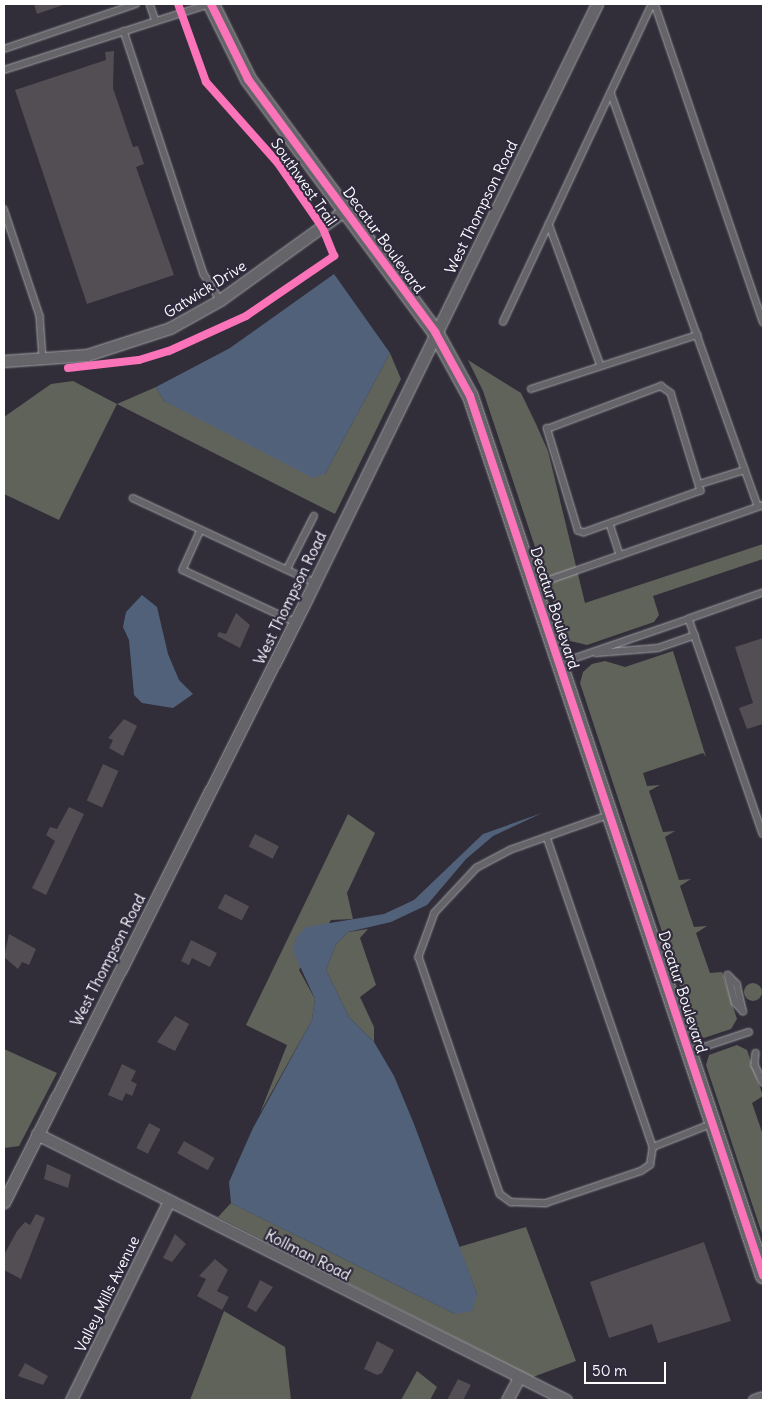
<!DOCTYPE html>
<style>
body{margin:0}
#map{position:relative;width:767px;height:1404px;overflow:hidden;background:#312e39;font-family:Delius,sans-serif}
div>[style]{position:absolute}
.green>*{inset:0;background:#606359}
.round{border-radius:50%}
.water>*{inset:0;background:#52617a}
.building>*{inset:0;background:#534d54;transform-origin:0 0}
.roads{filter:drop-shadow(0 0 1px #a2a1a6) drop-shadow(0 0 1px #a2a1a6)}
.lane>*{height:5.5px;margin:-2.75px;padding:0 2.75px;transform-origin:2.75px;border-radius:2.75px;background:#656469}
.street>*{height:11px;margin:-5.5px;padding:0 5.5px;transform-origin:5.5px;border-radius:5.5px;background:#656469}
.secondary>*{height:15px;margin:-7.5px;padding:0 7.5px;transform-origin:7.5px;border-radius:7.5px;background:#656469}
.cycleway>*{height:8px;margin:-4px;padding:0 4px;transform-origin:4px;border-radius:4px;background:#fb73b8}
span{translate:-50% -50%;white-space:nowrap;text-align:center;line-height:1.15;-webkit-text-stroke:4.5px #2f2a3d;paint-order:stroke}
.street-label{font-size:15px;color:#fff}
.frame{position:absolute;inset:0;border:5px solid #fff;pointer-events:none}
.scale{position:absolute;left:584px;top:1362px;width:82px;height:22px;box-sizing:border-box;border:2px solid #fff;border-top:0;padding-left:6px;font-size:15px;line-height:18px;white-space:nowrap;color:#fff;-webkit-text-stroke:4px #2f2a3d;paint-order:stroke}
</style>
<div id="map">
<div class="green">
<div style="clip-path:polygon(390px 353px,401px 379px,335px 514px,117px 404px,59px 520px,4px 494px,4px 417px,51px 384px,73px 381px,117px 404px,156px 387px,164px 401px,325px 474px)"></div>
<div style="clip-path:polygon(468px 360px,521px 393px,536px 424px,548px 451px,585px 603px,763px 544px,763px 559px,653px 596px,659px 615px,654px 622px,587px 645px,566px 640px,483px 391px)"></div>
<div style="clip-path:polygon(673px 651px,706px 757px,703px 753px,643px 773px,647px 786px,660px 785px,649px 791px,663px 832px,675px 831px,665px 837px,679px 880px,691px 879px,680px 886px,694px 927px,707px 926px,696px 933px,710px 973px,722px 972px,737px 1019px,731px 1029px,704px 1038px,695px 1032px,580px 683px,583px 672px,592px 664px,605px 661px,625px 667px)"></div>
<div style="clip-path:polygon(348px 814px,375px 833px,347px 893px,353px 919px,331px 920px,299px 970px,315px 999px,312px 1020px,260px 1113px,287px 1045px,246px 1025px)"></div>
<div style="clip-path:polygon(368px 929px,360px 938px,376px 985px,360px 997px,374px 1027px,374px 1042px,349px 1017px,326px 970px,336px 944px,348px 932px)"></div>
<div class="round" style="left:744px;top:983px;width:18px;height:18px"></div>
<div style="clip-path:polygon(737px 1045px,747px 1050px,763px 1096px,752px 1103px,763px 1135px,763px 1237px,706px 1065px,709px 1055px)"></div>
<div style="clip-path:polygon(4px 1049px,57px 1073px,19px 1146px,4px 1148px)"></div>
<div style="clip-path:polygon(231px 1203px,455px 1314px,477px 1294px,459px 1247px,526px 1227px,576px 1361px,533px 1377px,218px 1217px)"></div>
<div style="clip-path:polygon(224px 1311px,285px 1347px,291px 1400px,190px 1400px)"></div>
<div style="clip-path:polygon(417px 1371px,437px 1387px,430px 1400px,401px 1400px)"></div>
</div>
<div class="water">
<div style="clip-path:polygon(334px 274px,390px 353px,325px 474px,313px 478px,164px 401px,156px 387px,230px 348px)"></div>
<div style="clip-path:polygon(142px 595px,157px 607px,168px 654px,179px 680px,193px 694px,173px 708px,142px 703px,134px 695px,129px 640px,123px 627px,126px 612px)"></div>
<div style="clip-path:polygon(542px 813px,493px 836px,466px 859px,427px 905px,391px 922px,348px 932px,336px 944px,326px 970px,349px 1017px,374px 1042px,394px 1076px,414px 1124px,477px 1294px,472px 1311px,455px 1314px,231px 1203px,229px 1182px,253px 1128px,312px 1020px,315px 999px,293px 951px,296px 937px,306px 927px,384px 914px,414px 900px,483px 834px)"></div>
</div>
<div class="building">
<div style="clip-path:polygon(34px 4px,63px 4px,63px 5px,37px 14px)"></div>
<div style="clip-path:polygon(114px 51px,113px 88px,133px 147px,138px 146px,144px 164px,136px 167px,174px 275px,87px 304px,15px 90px,106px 60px,105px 52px)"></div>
<div style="clip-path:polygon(236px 613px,250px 625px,240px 648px,217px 636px,219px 632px,226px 634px)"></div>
<div style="clip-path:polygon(763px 638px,763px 724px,747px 729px,739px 708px,753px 703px,735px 647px)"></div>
<div style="clip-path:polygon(124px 719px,137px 726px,123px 756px,109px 748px,113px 740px,108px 738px)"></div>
<div style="left:103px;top:764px;width:17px;height:40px;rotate:24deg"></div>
<div style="clip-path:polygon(69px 807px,84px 814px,46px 895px,32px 888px,55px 841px,46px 835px,50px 827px,57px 829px)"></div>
<div style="left:255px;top:834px;width:27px;height:14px;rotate:27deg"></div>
<div style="left:225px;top:894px;width:27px;height:16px;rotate:27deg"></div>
<div style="clip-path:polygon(9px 934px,36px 949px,29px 965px,22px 962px,18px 969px,4px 957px)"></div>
<div style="clip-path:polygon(191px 940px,217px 953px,210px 967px,192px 958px,189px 965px,181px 961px)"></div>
<div style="clip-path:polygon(175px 1016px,189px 1024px,175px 1051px,157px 1042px)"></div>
<div style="clip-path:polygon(122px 1064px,136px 1071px,131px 1081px,137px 1084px,132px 1096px,126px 1093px,122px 1101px,108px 1095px)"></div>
<div style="left:149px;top:1123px;width:13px;height:28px;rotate:27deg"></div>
<div style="left:184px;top:1141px;width:35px;height:14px;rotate:29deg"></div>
<div style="clip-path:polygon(47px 1164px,71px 1175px,68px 1188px,44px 1179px)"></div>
<div style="clip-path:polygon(36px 1214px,45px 1218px,21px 1279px,4px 1270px,4px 1255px,17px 1231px,25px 1222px,30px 1225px)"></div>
<div style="clip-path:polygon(175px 1234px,186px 1244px,172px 1262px,163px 1258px)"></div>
<div style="clip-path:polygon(704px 1242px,731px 1321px,658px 1343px,652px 1324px,609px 1338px,590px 1282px)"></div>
<div style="clip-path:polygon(215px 1259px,228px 1270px,217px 1291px,229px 1297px,222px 1310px,197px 1296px,206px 1279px,199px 1276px)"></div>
<div style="clip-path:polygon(260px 1280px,273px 1287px,256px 1312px,247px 1307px)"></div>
<div style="clip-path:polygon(377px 1341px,394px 1350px,382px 1373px,377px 1375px,364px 1369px)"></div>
<div style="clip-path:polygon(25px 1363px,48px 1376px,43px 1385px,18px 1376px)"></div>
<div style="clip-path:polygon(458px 1379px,471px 1385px,463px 1400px,447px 1400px)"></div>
</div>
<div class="roads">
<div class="lane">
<div style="left:150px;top:4px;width:18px;rotate:71deg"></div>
<div style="left:655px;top:4px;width:336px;rotate:71.2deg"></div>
<div style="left:124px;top:31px;width:256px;rotate:71.8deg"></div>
<div style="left:204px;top:274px;width:31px;rotate:58deg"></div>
<div style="left:4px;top:49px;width:139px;rotate:-18.8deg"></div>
<div style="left:4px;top:70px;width:215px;rotate:-17.8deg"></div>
<div style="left:611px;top:93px;width:438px;rotate:70.4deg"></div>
<div style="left:4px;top:209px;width:113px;rotate:71.4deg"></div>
<div style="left:40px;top:316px;width:42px;rotate:85.9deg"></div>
<div style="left:549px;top:224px;width:151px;rotate:69.9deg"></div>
<div style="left:503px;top:322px;width:351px;rotate:-64.9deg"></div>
<div style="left:661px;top:386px;width:12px;rotate:35deg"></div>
<div style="left:671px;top:393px;width:102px;rotate:73deg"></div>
<div style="left:701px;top:491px;width:124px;rotate:160.3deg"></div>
<div style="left:584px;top:533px;width:6px;rotate:-162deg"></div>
<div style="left:578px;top:531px;width:107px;rotate:-106.9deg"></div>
<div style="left:547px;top:429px;width:122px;rotate:-20.7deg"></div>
<div style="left:531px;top:389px;width:175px;rotate:-18deg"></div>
<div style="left:700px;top:484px;width:47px;rotate:-17.3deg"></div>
<div style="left:133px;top:498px;width:201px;rotate:25deg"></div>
<div style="left:610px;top:524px;width:33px;rotate:72deg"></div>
<div style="left:201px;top:530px;width:44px;rotate:114.2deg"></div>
<div style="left:183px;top:570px;width:123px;rotate:24.9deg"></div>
<div style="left:287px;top:569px;width:59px;rotate:-63deg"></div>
<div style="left:535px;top:585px;width:242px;rotate:-19.3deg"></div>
<div style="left:763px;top:593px;width:78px;rotate:160.6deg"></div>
<div style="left:689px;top:619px;width:227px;rotate:71deg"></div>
<div style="left:596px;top:653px;width:62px;rotate:-4.6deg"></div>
<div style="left:658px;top:648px;width:39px;rotate:-19deg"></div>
<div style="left:561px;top:663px;width:135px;rotate:-19deg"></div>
<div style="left:610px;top:815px;width:105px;rotate:160.5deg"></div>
<div style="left:511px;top:850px;width:38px;rotate:152deg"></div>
<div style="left:477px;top:868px;width:62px;rotate:133deg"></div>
<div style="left:435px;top:913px;width:47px;rotate:110deg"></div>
<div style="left:419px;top:957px;width:250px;rotate:71.1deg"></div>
<div style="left:500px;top:1194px;width:14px;rotate:36deg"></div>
<div style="left:511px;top:1202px;width:35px;rotate:2deg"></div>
<div style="left:546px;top:1203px;width:100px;rotate:-18.6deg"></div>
<div style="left:641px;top:1171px;width:11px;rotate:-34deg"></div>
<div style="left:650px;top:1165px;width:18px;rotate:-81deg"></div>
<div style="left:653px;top:1147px;width:62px;rotate:-21.6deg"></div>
<div style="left:547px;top:837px;width:328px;rotate:71.1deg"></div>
<div style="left:728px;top:975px;width:13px;rotate:45deg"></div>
<div style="left:737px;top:984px;width:28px;rotate:77deg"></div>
<div style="left:728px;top:975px;width:28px;rotate:75deg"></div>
<div style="left:735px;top:1002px;width:12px;rotate:48deg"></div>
<div style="left:689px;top:1052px;width:63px;rotate:-18.4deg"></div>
<div style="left:756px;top:1053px;width:12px;rotate:95deg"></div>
<div style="left:755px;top:1065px;width:19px;rotate:65deg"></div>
</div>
<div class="street">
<div style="left:4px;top:361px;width:83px;rotate:-4.1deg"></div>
<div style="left:87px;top:355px;width:87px;rotate:-18deg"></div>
<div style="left:170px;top:328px;width:57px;rotate:-29.2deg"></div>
<div style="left:220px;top:300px;width:154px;rotate:-35.8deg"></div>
<div style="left:37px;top:1134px;width:592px;rotate:26.69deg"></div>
<div style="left:4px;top:1202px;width:674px;rotate:-63.36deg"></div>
<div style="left:306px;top:600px;width:663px;rotate:-63.98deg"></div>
<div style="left:71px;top:1400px;width:222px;rotate:-63.8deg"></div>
<div style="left:507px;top:1400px;width:24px;rotate:-62deg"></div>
<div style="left:754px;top:1400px;width:9px;rotate:-18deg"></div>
</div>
<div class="secondary">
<div style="left:211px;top:4px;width:84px;rotate:63.7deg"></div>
<div style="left:248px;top:79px;width:315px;rotate:53.5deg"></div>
<div style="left:435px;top:332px;width:73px;rotate:61.3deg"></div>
<div style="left:470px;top:396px;width:927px;rotate:71.57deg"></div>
</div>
</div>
<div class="cycleway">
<div style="left:211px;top:4px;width:84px;rotate:63.7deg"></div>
<div style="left:248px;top:79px;width:315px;rotate:53.5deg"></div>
<div style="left:435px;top:332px;width:73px;rotate:61.3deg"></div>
<div style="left:470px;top:396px;width:927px;rotate:71.57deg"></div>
<div style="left:68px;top:368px;width:71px;rotate:-6.4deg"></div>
<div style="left:139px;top:360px;width:31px;rotate:-17deg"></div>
<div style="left:169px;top:351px;width:85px;rotate:-24.4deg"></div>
<div style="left:246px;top:316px;width:107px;rotate:-34.3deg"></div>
<div style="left:334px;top:256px;width:31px;rotate:-112deg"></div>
<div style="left:322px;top:227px;width:79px;rotate:-124.7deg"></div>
<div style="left:277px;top:162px;width:107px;rotate:-131.6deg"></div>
<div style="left:206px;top:82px;width:83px;rotate:-109.7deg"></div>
</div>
<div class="street-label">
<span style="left:304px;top:182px;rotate:55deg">Southwest Trail</span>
<span style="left:481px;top:207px;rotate:-64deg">West Thompson Road</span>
<span style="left:384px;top:240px;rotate:54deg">Decatur Boulevard</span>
<span style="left:205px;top:289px;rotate:-32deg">Gatwick Drive</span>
<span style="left:290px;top:598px;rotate:-64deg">West Thompson Road</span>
<span style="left:555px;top:608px;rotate:72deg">Decatur Boulevard</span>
<span style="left:108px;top:960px;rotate:-63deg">West Thompson Road</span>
<span style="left:683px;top:992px;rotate:72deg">Decatur Boulevard</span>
<span style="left:308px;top:1255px;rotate:27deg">Kollman Road</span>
<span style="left:107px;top:1294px;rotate:-64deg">Valley Mills Avenue</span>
</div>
<div class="frame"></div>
<div class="scale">50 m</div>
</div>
